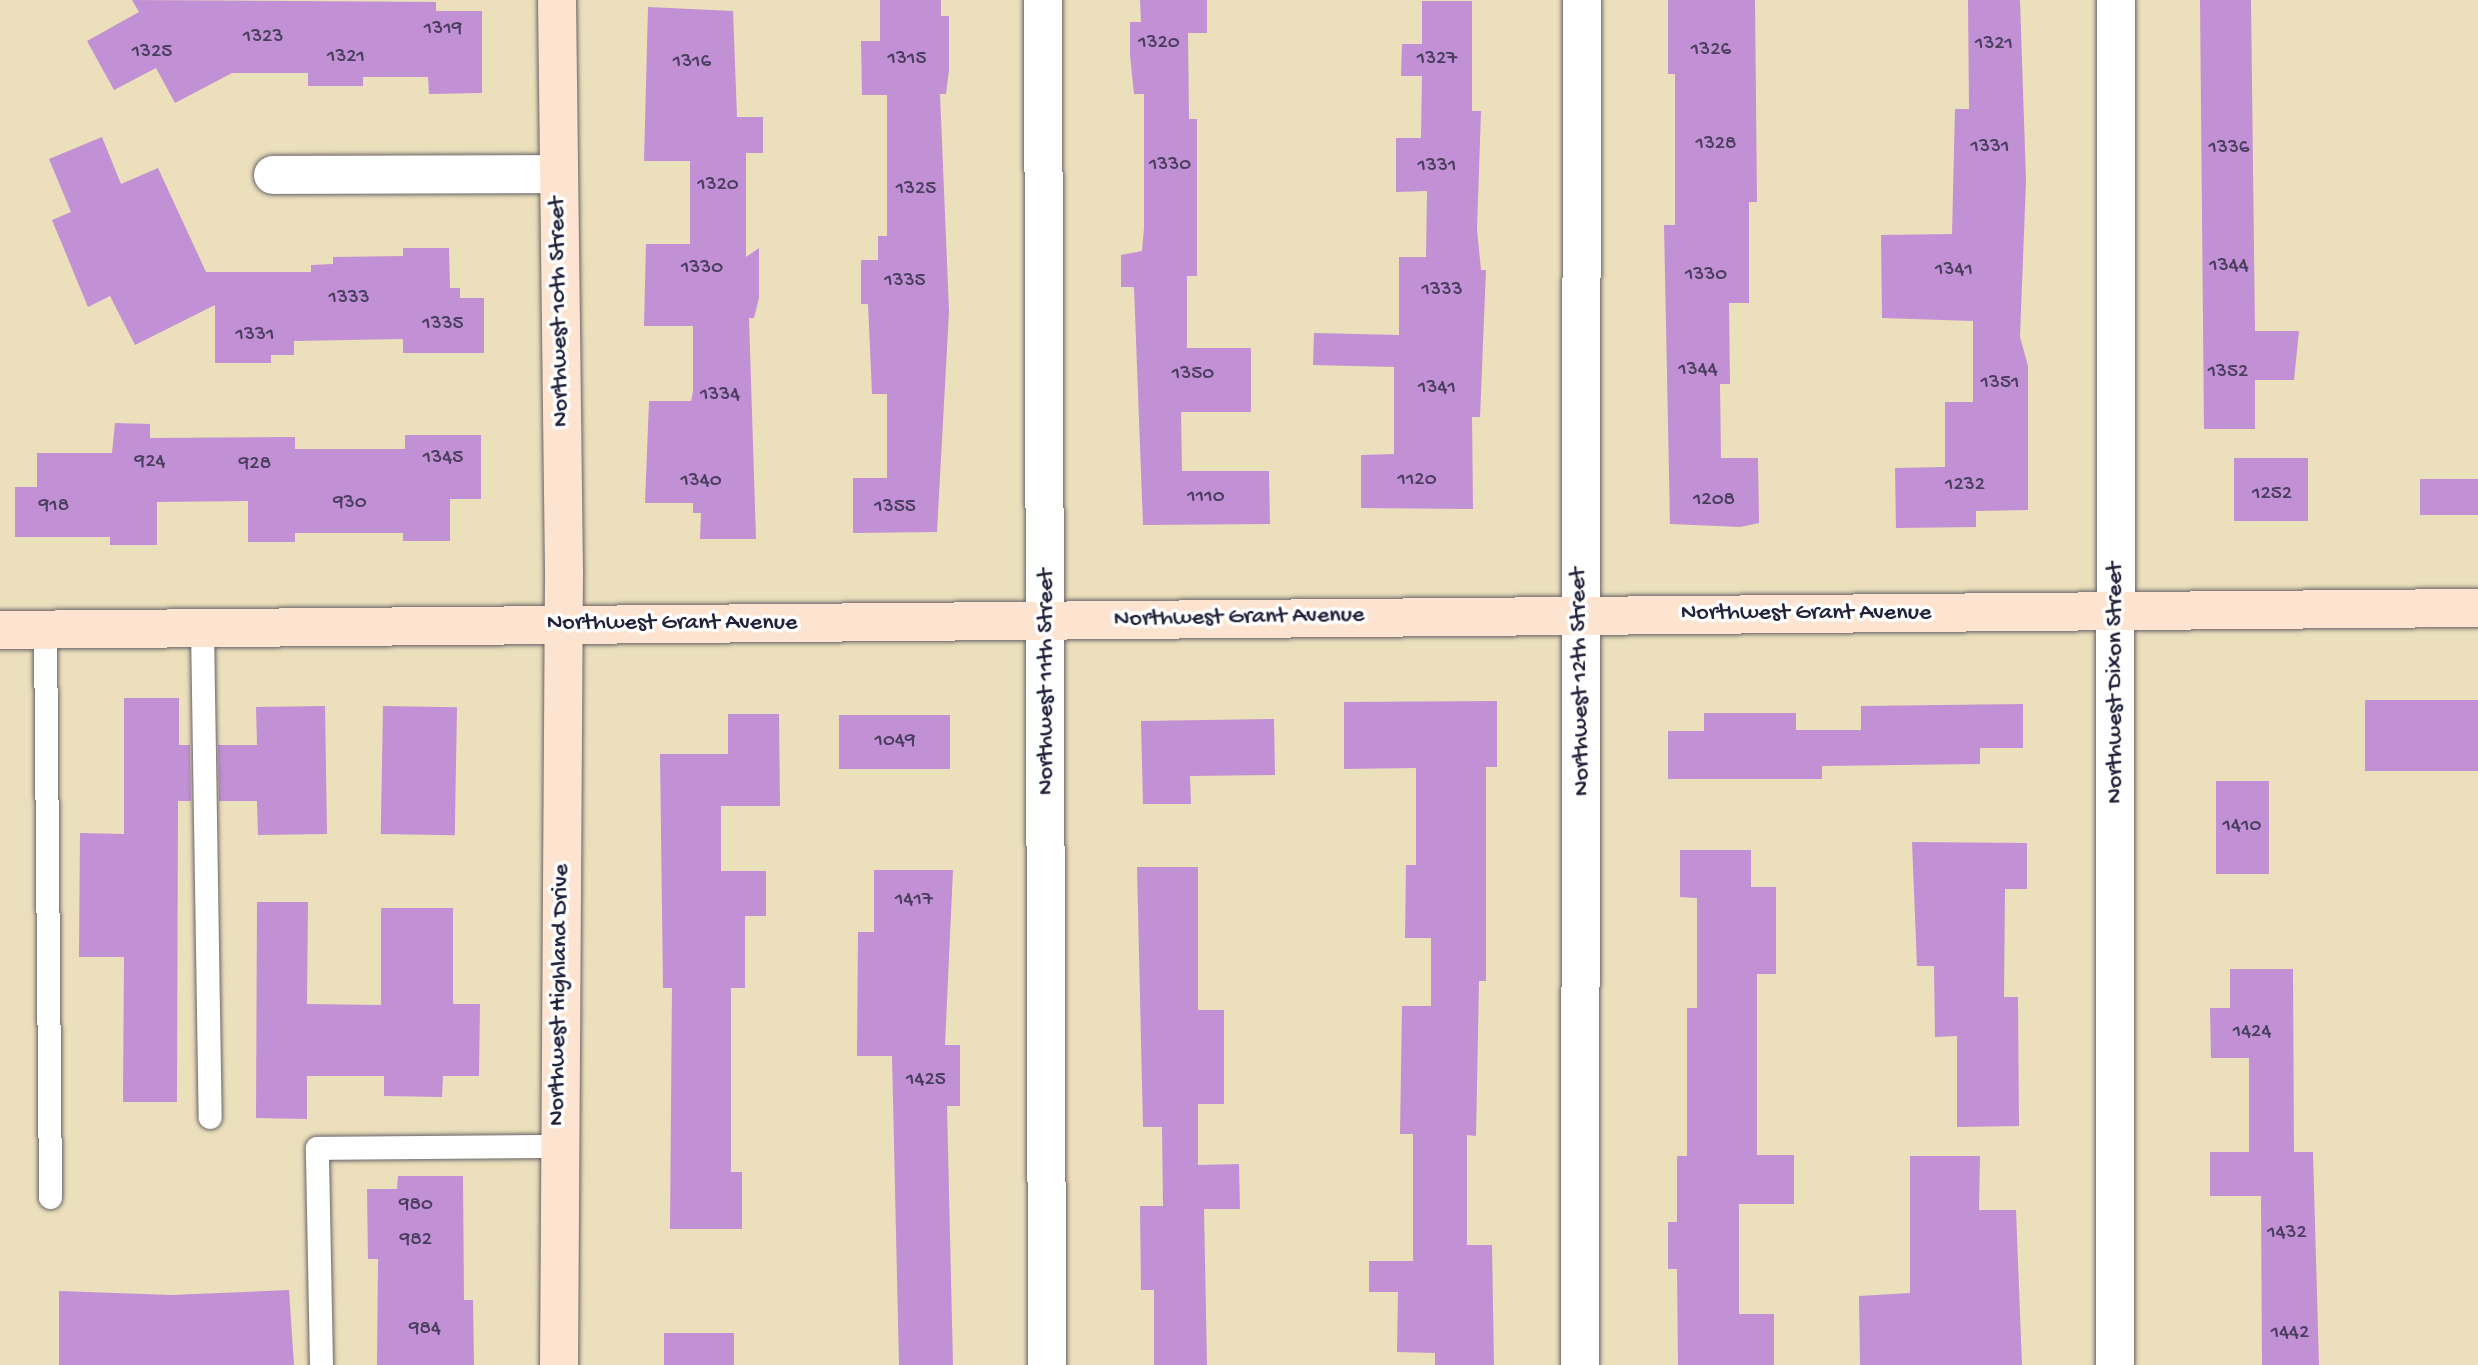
<!DOCTYPE html>
<style>
body{margin:0}
#map{position:relative;width:2478px;height:1365px;overflow:hidden;background:#ebdfbc;font-family:"Gochi Hand",sans-serif}
div>[style]{position:absolute}
.building>*{inset:0;background:#c290d4;transform-origin:0 0}
.roads{filter:drop-shadow(0 0 2px #686468) drop-shadow(0 0 2px #686468)}
.lane>*{height:23px;margin:-11.5px;padding:0 11.5px;transform-origin:11.5px;border-radius:11.5px;background:#fff}
.street>*{height:38px;margin:-19px;padding:0 19px;transform-origin:19px;border-radius:19px;background:#fff}
.secondary>*{height:38px;margin:-19px;padding:0 19px;transform-origin:19px;border-radius:19px;background:#fde4d1}
span{translate:-50% -50%;white-space:nowrap;text-align:center;line-height:1.15;-webkit-text-stroke:7px #fff;paint-order:stroke}
.number-label{font-size:21px;color:#4a3e61}
.number-label span{-webkit-text-stroke-width:0}
.street-label{font-size:24px;color:#22223b}
</style>
<div id="map">
<div class="building">
<div style="clip-path:polygon(132px 0,436px 2px,436px 11px,482px 11px,482px 93px,429px 94px,428px 77px,363px 77px,363px 86px,308px 86px,308px 73px,232px 73px,175px 103px,156px 68px,114px 90px,87px 41px,139px 12px)"></div>
<div style="clip-path:polygon(880px 0,941px 0,941px 16px,949px 16px,949px 70px,946px 94px,940px 94px,949px 311px,937px 532px,853px 533px,853px 478px,887px 478px,887px 394px,872px 394px,868px 304px,861px 304px,861px 260px,878px 260px,878px 236px,887px 236px,887px 95px,862px 95px,861px 41px,880px 41px)"></div>
<div style="clip-path:polygon(1140px 0,1207px 0,1207px 33px,1188px 33px,1189px 119px,1197px 119px,1197px 276px,1187px 276px,1187px 348px,1251px 348px,1251px 412px,1181px 412px,1182px 471px,1269px 471px,1270px 524px,1143px 525px,1134px 287px,1121px 287px,1121px 255px,1142px 251px,1144px 228px,1144px 94px,1134px 94px,1130px 55px,1130px 22px,1141px 22px)"></div>
<div style="clip-path:polygon(1668px 0,1755px 0,1757px 202px,1749px 202px,1749px 303px,1729px 303px,1730px 384px,1720px 384px,1721px 458px,1758px 458px,1759px 523px,1740px 527px,1670px 524px,1664px 225px,1675px 225px,1675px 74px,1668px 74px)"></div>
<div style="clip-path:polygon(1968px 0,2020px 0,2026px 181px,2020px 337px,2028px 366px,2028px 510px,1976px 511px,1976px 527px,1896px 528px,1895px 468px,1945px 467px,1945px 402px,1973px 402px,1973px 321px,1882px 318px,1881px 235px,1952px 234px,1955px 109px,1969px 109px)"></div>
<div style="clip-path:polygon(2200px 0,2251px 0,2255px 331px,2299px 331px,2294px 380px,2255px 380px,2255px 429px,2204px 429px)"></div>
<div style="clip-path:polygon(1422px 1px,1472px 1px,1472px 111px,1481px 111px,1477px 229px,1481px 270px,1486px 270px,1480px 417px,1472px 417px,1473px 509px,1361px 508px,1361px 455px,1394px 454px,1394px 367px,1313px 365px,1314px 333px,1399px 335px,1399px 257px,1426px 257px,1427px 191px,1396px 192px,1396px 138px,1421px 138px,1422px 76px,1401px 76px,1402px 44px,1422px 44px)"></div>
<div style="clip-path:polygon(648px 7px,733px 11px,737px 117px,763px 117px,763px 153px,746px 153px,746px 257px,759px 248px,759px 298px,754px 318px,749px 318px,756px 539px,700px 539px,701px 513px,693px 513px,693px 503px,645px 503px,649px 401px,691px 401px,693px 392px,693px 326px,644px 326px,646px 244px,690px 244px,690px 161px,644px 161px)"></div>
<div style="clip-path:polygon(102px 137px,121px 184px,158px 168px,206px 272px,311px 272px,311px 265px,333px 264px,333px 257px,403px 256px,403px 248px,449px 248px,450px 288px,460px 288px,460px 298px,484px 298px,484px 353px,403px 353px,403px 339px,294px 341px,294px 355px,271px 355px,271px 363px,215px 363px,215px 305px,135px 345px,110px 296px,88px 307px,52px 220px,71px 212px,49px 159px)"></div>
<div style="clip-path:polygon(115px 423px,150px 424px,150px 438px,295px 437px,295px 449px,405px 449px,405px 435px,481px 435px,481px 499px,450px 499px,450px 541px,403px 541px,403px 533px,295px 533px,295px 542px,248px 542px,248px 501px,157px 502px,157px 545px,110px 545px,110px 537px,15px 537px,15px 487px,37px 487px,37px 453px,112px 453px)"></div>
<div style="left:2234px;top:458px;width:74px;height:63px"></div>
<div style="left:2420px;top:479px;width:58px;height:36px"></div>
<div style="clip-path:polygon(124px 698px,179px 698px,179px 745px,190px 745px,191px 801px,178px 801px,177px 1102px,123px 1102px,124px 957px,79px 957px,80px 833px,124px 834px)"></div>
<div style="left:2478px;top:700px;width:71px;height:113px;rotate:90deg"></div>
<div style="clip-path:polygon(1497px 701px,1497px 767px,1486px 767px,1486px 981px,1479px 981px,1476px 1136px,1467px 1135px,1467px 1245px,1492px 1245px,1494px 1365px,1435px 1365px,1435px 1353px,1397px 1352px,1398px 1292px,1369px 1292px,1369px 1261px,1413px 1261px,1413px 1134px,1400px 1134px,1402px 1006px,1431px 1006px,1431px 938px,1405px 938px,1406px 865px,1416px 865px,1416px 768px,1344px 769px,1344px 702px)"></div>
<div style="clip-path:polygon(2023px 704px,2023px 748px,1980px 748px,1980px 764px,1822px 766px,1822px 779px,1668px 779px,1668px 731px,1704px 731px,1704px 713px,1796px 713px,1796px 730px,1861px 730px,1861px 706px)"></div>
<div style="clip-path:polygon(325px 706px,327px 834px,258px 835px,257px 801px,219px 801px,218px 745px,257px 745px,256px 707px)"></div>
<div style="left:383px;top:706px;width:74px;height:128px;rotate:1deg"></div>
<div style="clip-path:polygon(728px 714px,779px 714px,780px 806px,721px 806px,721px 871px,766px 871px,766px 916px,745px 916px,745px 988px,731px 988px,731px 1172px,742px 1172px,742px 1229px,670px 1229px,672px 988px,663px 988px,660px 754px,728px 754px)"></div>
<div style="left:839px;top:715px;width:111px;height:54px"></div>
<div style="clip-path:polygon(1274px 719px,1275px 775px,1190px 776px,1191px 804px,1143px 804px,1141px 721px)"></div>
<div style="left:2216px;top:781px;width:53px;height:93px"></div>
<div style="clip-path:polygon(1912px 842px,2027px 843px,2027px 889px,2005px 889px,2004px 997px,2018px 997px,2019px 1126px,1957px 1127px,1957px 1036px,1935px 1037px,1934px 966px,1917px 966px)"></div>
<div style="clip-path:polygon(1680px 850px,1751px 850px,1751px 887px,1776px 887px,1776px 974px,1757px 974px,1757px 1155px,1794px 1155px,1794px 1204px,1739px 1204px,1739px 1314px,1774px 1314px,1774px 1365px,1678px 1365px,1677px 1269px,1668px 1269px,1668px 1222px,1677px 1222px,1677px 1156px,1687px 1156px,1687px 1008px,1697px 1008px,1697px 898px,1680px 897px)"></div>
<div style="clip-path:polygon(1137px 867px,1198px 867px,1198px 1010px,1224px 1010px,1224px 1104px,1198px 1104px,1198px 1165px,1239px 1164px,1240px 1209px,1204px 1209px,1207px 1365px,1154px 1365px,1154px 1290px,1141px 1290px,1140px 1206px,1163px 1206px,1162px 1127px,1143px 1127px)"></div>
<div style="clip-path:polygon(874px 870px,953px 870px,945px 1045px,960px 1045px,960px 1106px,947px 1106px,953px 1365px,899px 1365px,892px 1056px,857px 1056px,858px 932px,874px 932px)"></div>
<div style="clip-path:polygon(257px 902px,308px 902px,307px 1004px,381px 1005px,381px 908px,453px 908px,453px 1004px,480px 1004px,479px 1076px,443px 1076px,442px 1097px,384px 1096px,384px 1076px,307px 1076px,307px 1119px,256px 1118px)"></div>
<div style="clip-path:polygon(2230px 969px,2293px 969px,2294px 1152px,2313px 1152px,2319px 1365px,2262px 1365px,2261px 1196px,2210px 1196px,2210px 1152px,2249px 1152px,2249px 1058px,2211px 1058px,2210px 1008px,2230px 1008px)"></div>
<div style="clip-path:polygon(1910px 1156px,1980px 1156px,1979px 1210px,2016px 1210px,2022px 1365px,1860px 1365px,1859px 1296px,1910px 1293px)"></div>
<div style="clip-path:polygon(398px 1176px,463px 1176px,464px 1300px,473px 1300px,474px 1365px,377px 1365px,378px 1259px,368px 1259px,367px 1189px,397px 1189px)"></div>
<div style="clip-path:polygon(289px 1290px,294px 1365px,59px 1365px,59px 1291px,172px 1295px)"></div>
<div style="left:734px;top:1333px;width:32px;height:70px;rotate:90deg"></div>
</div>
<div class="roads">
<div class="lane">
<div style="left:202px;top:628px;width:489px;rotate:89.1deg"></div>
<div style="left:45px;top:630px;width:567px;rotate:89.49deg"></div>
<div style="left:321px;top:1365px;width:217px;rotate:-91.1deg"></div>
<div style="left:317px;top:1148px;width:241px;rotate:-0.5deg"></div>
</div>
<div class="street">
<div style="left:1043px;top:0;width:1365px;rotate:89.83deg"></div>
<div style="left:273px;top:175px;width:285px;rotate:-0.2deg"></div>
<div style="left:1580px;top:1365px;width:1365px;rotate:-89.92deg"></div>
<div style="left:2115px;top:1365px;width:1365px;rotate:-89.96deg"></div>
</div>
<div class="secondary">
<div style="left:557px;top:0;width:572px;rotate:89.3deg"></div>
<div style="left:564px;top:572px;width:793px;rotate:90.36deg"></div>
<div style="left:0;top:630px;width:2478px;rotate:-0.51deg"></div>
</div>
</div>
<div class="number-label">
<span style="left:443px;top:30px">1319</span>
<span style="left:263px;top:38px">1323</span>
<span style="left:1159px;top:44px">1320</span>
<span style="left:1994px;top:45px">1321</span>
<span style="left:1711px;top:51px">1326</span>
<span style="left:152px;top:53px">1325</span>
<span style="left:346px;top:58px">1321</span>
<span style="left:907px;top:60px">1315</span>
<span style="left:1437px;top:60px">1327</span>
<span style="left:692px;top:63px">1316</span>
<span style="left:1716px;top:145px">1328</span>
<span style="left:1990px;top:148px">1331</span>
<span style="left:2229px;top:149px">1336</span>
<span style="left:1170px;top:166px">1330</span>
<span style="left:1437px;top:167px">1331</span>
<span style="left:718px;top:186px">1320</span>
<span style="left:916px;top:190px">1325</span>
<span style="left:2229px;top:267px">1344</span>
<span style="left:702px;top:269px">1330</span>
<span style="left:1954px;top:271px">1341</span>
<span style="left:1706px;top:276px">1330</span>
<span style="left:905px;top:282px">1335</span>
<span style="left:1442px;top:291px">1333</span>
<span style="left:349px;top:299px">1333</span>
<span style="left:443px;top:325px">1335</span>
<span style="left:255px;top:336px">1331</span>
<span style="left:1698px;top:371px">1344</span>
<span style="left:2228px;top:373px">1352</span>
<span style="left:1193px;top:375px">1350</span>
<span style="left:2000px;top:384px">1351</span>
<span style="left:1437px;top:389px">1341</span>
<span style="left:720px;top:396px">1334</span>
<span style="left:443px;top:459px">1345</span>
<span style="left:150px;top:463px">924</span>
<span style="left:255px;top:465px">928</span>
<span style="left:1417px;top:481px">1120</span>
<span style="left:701px;top:482px">1340</span>
<span style="left:1965px;top:486px">1232</span>
<span style="left:2272px;top:495px">1252</span>
<span style="left:1206px;top:498px">1110</span>
<span style="left:1714px;top:501px">1208</span>
<span style="left:350px;top:504px">930</span>
<span style="left:54px;top:507px">918</span>
<span style="left:895px;top:508px">1355</span>
<span style="left:895px;top:742px">1049</span>
<span style="left:2242px;top:827px">1410</span>
<span style="left:914px;top:901px">1417</span>
<span style="left:2252px;top:1033px">1424</span>
<span style="left:926px;top:1081px">1425</span>
<span style="left:416px;top:1206px">980</span>
<span style="left:2287px;top:1234px">1432</span>
<span style="left:416px;top:1241px">982</span>
<span style="left:425px;top:1330px">984</span>
<span style="left:2290px;top:1334px">1442</span>
</div>
<div class="street-label">
<span style="left:560px;top:312px;rotate:-91deg">Northwest 10th Street</span>
<span style="left:1806px;top:614px">Northwest Grant Avenue</span>
<span style="left:1239px;top:618px;rotate:-1deg">Northwest Grant Avenue</span>
<span style="left:672px;top:624px">Northwest Grant Avenue</span>
<span style="left:1047px;top:682px;rotate:-90deg">Northwest 11th Street</span>
<span style="left:1581px;top:682px;rotate:-91deg">Northwest 12th Street</span>
<span style="left:2116px;top:683px;rotate:-90deg">Northwest Dixon Street</span>
<span style="left:560px;top:995px;rotate:-89deg">Northwest Highland Drive</span>
</div>
</div>
